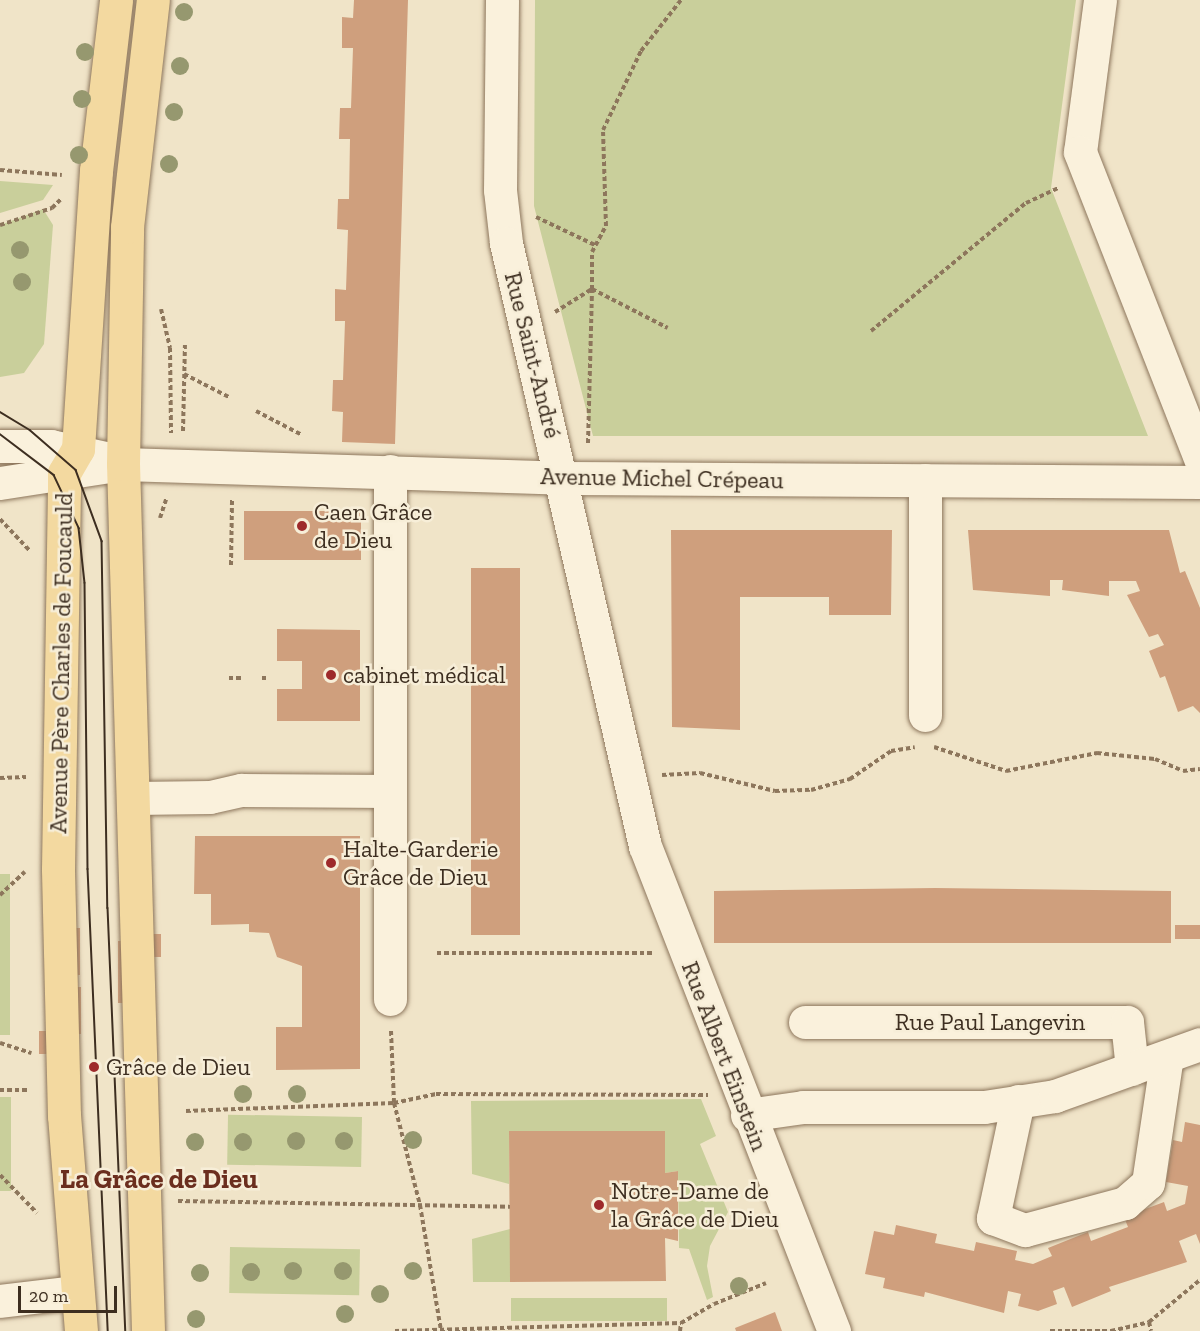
<!DOCTYPE html>
<meta charset="utf-8">
<style>
body{margin:0}
#map{position:relative;width:1200px;height:1331px;overflow:hidden;background:#f0e4c8;font-family:"Zilla Slab",serif}
div>[style]{position:absolute}
.green>*{inset:0;background:#c9cf9b;transform-origin:0 0}
.building>*{inset:0;background:#cf9f7d;transform-origin:0 0}
.path>*{height:4px;margin-top:-2px;transform-origin:0;background:repeating-linear-gradient(90deg,#8d765c 0 4.5px,transparent 0 7.5px)}
.roads{filter:drop-shadow(0 0 2px #8d765c) drop-shadow(0 0 2px #8d765c)}
.minor>*{height:33px;margin:-16.5px;padding:0 16.5px;transform-origin:16.5px;border-radius:16.5px;background:#faf1dc}
.major>*{height:33px;margin:-16.5px;padding:0 16.5px;transform-origin:16.5px;border-radius:16.5px;background:#f3d9a0}
.tram>*{height:1.5px;margin:-0.75px;padding:0 0.75px;transform-origin:0.75px;border-radius:0.75px;background:#3d2e20}
.trees>*{width:18px;height:18px;margin:-9px;border-radius:50%;background:#96986f}
.dots>*{width:16px;height:16px;translate:-50% -50%;box-sizing:border-box;border:3px solid #f7eed8;border-radius:50%}
span{translate:-50% -50%;white-space:nowrap;text-align:center;line-height:1.15;-webkit-text-stroke:5px #f7eed8;paint-order:stroke}
.street-label{font-size:24px;color:#3d2e20}
.poi-label{font-size:24px;color:#3d2e20}
.left{translate:0 -50%;text-align:left}
.quarter-label{font-size:27px;color:#6b2e1e;font-weight:700}
.scale{position:absolute;left:18px;top:1286px;width:99px;height:27px;box-sizing:border-box;border:3px solid #3d2e20;border-top:0;padding-left:8px;font-size:18px;line-height:21px;white-space:nowrap;color:#3d2e20;-webkit-text-stroke:4px #f7eed8;paint-order:stroke}
</style>
<div id="map">
<div class="green">
<div style="clip-path:polygon(535px 0,1076px 0,1051px 188px,1148px 436px,593px 436px,534px 206px)"></div>
<div style="clip-path:polygon(0 181px,53px 185px,43px 200px,0 213px)"></div>
<div style="clip-path:polygon(43px 209px,53px 225px,44px 344px,24px 373px,0 377px,0 225px)"></div>
<div style="left:0;top:874px;width:10px;height:161px"></div>
<div style="left:0;top:1097px;width:11px;height:94px"></div>
<div style="clip-path:polygon(701px 1099px,716px 1136px,700px 1144px,728px 1212px,710px 1246px,707px 1266px,713px 1297px,707px 1300px,689px 1249px,679px 1248px,678px 1171px,665px 1173px,665px 1131px,509px 1131px,509px 1184px,472px 1174px,471px 1101px)"></div>
<div style="left:362px;top:1117px;width:50px;height:134px;rotate:91deg"></div>
<div style="clip-path:polygon(510px 1229px,510px 1282px,473px 1282px,472px 1239px)"></div>
<div style="left:230px;top:1247px;width:130px;height:46px;rotate:1deg"></div>
<div style="left:511px;top:1298px;width:156px;height:23px"></div>
</div>
<div class="building">
<div style="clip-path:polygon(354px 0,408px 0,395px 444px,342px 442px,343px 412px,332px 411px,333px 380px,343px 380px,345px 321px,335px 321px,335px 289px,346px 290px,348px 230px,337px 229px,338px 199px,349px 199px,350px 139px,339px 139px,340px 108px,351px 108px,353px 48px,342px 48px,342px 17px,353px 18px)"></div>
<div style="left:244px;top:511px;width:117px;height:49px"></div>
<div style="clip-path:polygon(671px 530px,892px 530px,891px 615px,829px 615px,829px 597px,740px 597px,740px 730px,672px 727px)"></div>
<div style="clip-path:polygon(968px 530px,1169px 530px,1180px 573px,1185px 571px,1200px 608px,1200px 713px,1193px 706px,1178px 712px,1165px 676px,1160px 678px,1149px 651px,1164px 645px,1158px 634px,1149px 637px,1127px 595px,1140px 591px,1136px 581px,1109px 581px,1109px 596px,1062px 590px,1063px 580px,1050px 580px,1050px 596px,973px 590px)"></div>
<div style="left:471px;top:568px;width:49px;height:367px"></div>
<div style="clip-path:polygon(277px 629px,360px 630px,360px 721px,277px 721px,277px 689px,302px 689px,302px 661px,277px 661px)"></div>
<div style="clip-path:polygon(195px 836px,360px 836px,360px 1069px,276px 1070px,276px 1027px,302px 1027px,302px 966px,277px 957px,269px 933px,249px 932px,249px 924px,211px 925px,211px 894px,194px 894px)"></div>
<div style="clip-path:polygon(935px 888px,1171px 891px,1171px 943px,714px 943px,714px 891px)"></div>
<div style="left:1175px;top:925px;width:25px;height:14px"></div>
<div style="left:69px;top:928px;width:11px;height:47px"></div>
<div style="left:153px;top:934px;width:8px;height:23px"></div>
<div style="left:118px;top:941px;width:10px;height:62px"></div>
<div style="left:71px;top:987px;width:10px;height:47px"></div>
<div style="left:39px;top:1031px;width:8px;height:23px"></div>
<div style="clip-path:polygon(1185px 1122px,1200px 1125px,1200px 1244px,1196px 1234px,1179px 1241px,1187px 1262px,1109px 1287px,1111px 1291px,1072px 1307px,1064px 1287px,1053px 1291px,1057px 1304px,1038px 1311px,1018px 1306px,1021px 1294px,1008px 1291px,1004px 1313px,925px 1292px,924px 1297px,883px 1288px,885px 1278px,865px 1274px,874px 1231px,894px 1235px,896px 1225px,937px 1234px,935px 1243px,974px 1251px,976px 1242px,1017px 1251px,1015px 1260px,1033px 1264px,1052px 1256px,1048px 1248px,1088px 1232px,1091px 1241px,1128px 1227px,1124px 1217px,1164px 1202px,1167px 1211px,1185px 1204px,1188px 1186px,1166px 1182px,1173px 1140px,1182px 1142px)"></div>
<div style="clip-path:polygon(509px 1131px,665px 1131px,665px 1173px,678px 1171px,678px 1241px,665px 1238px,666px 1281px,510px 1282px)"></div>
<div style="clip-path:polygon(775px 1312px,782px 1331px,736px 1331px,735px 1328px)"></div>
</div>
<div class="path">
<div style="left:0;top:170px;width:62px;rotate:4.6deg"></div>
<div style="left:536px;top:217px;width:65px;rotate:25.4deg"></div>
<div style="left:0;top:225px;width:55px;rotate:-18.1deg"></div>
<div style="left:52px;top:208px;width:13px;rotate:-45deg"></div>
<div style="left:161px;top:309px;width:40px;rotate:77deg"></div>
<div style="left:170px;top:348px;width:85px;rotate:89.3deg"></div>
<div style="left:555px;top:312px;width:44px;rotate:-31.9deg"></div>
<div style="left:592px;top:289px;width:37px;rotate:-90deg"></div>
<div style="left:592px;top:252px;width:30px;rotate:-62deg"></div>
<div style="left:606px;top:226px;width:96px;rotate:-91.8deg"></div>
<div style="left:603px;top:130px;width:88px;rotate:-64.3deg"></div>
<div style="left:641px;top:51px;width:65px;rotate:-51.9deg"></div>
<div style="left:871px;top:331px;width:201px;rotate:-39.6deg"></div>
<div style="left:1026px;top:203px;width:35px;rotate:-25deg"></div>
<div style="left:184px;top:374px;width:51px;rotate:27.1deg"></div>
<div style="left:256px;top:411px;width:52px;rotate:27.6deg"></div>
<div style="left:183px;top:431px;width:86px;rotate:-88.7deg"></div>
<div style="left:588px;top:443px;width:154px;rotate:-88.5deg"></div>
<div style="left:592px;top:289px;width:85px;rotate:27.2deg"></div>
<div style="left:160px;top:518px;width:22px;rotate:-72deg"></div>
<div style="left:0;top:519px;width:44px;rotate:46.8deg"></div>
<div style="left:231px;top:565px;width:65px;rotate:-89.1deg"></div>
<div style="left:229px;top:678px;width:14px"></div>
<div style="left:262px;top:678px;width:7px"></div>
<div style="left:934px;top:747px;width:76px;rotate:18.4deg"></div>
<div style="left:1006px;top:771px;width:93px;rotate:-11.2deg"></div>
<div style="left:1097px;top:753px;width:58px;rotate:5.9deg"></div>
<div style="left:1155px;top:759px;width:30px;rotate:23deg"></div>
<div style="left:1183px;top:771px;width:17px;rotate:-7deg"></div>
<div style="left:662px;top:775px;width:38px;rotate:-3deg"></div>
<div style="left:700px;top:773px;width:77px;rotate:13.5deg"></div>
<div style="left:775px;top:791px;width:36px;rotate:-2deg"></div>
<div style="left:811px;top:790px;width:41px;rotate:-15.8deg"></div>
<div style="left:850px;top:779px;width:50px;rotate:-34.3deg"></div>
<div style="left:891px;top:751px;width:24px;rotate:-9deg"></div>
<div style="left:0;top:778px;width:26px;rotate:-2deg"></div>
<div style="left:0;top:895px;width:34px;rotate:-43deg"></div>
<div style="left:437px;top:953px;width:215px"></div>
<div style="left:391px;top:1031px;width:72px;rotate:87.6deg"></div>
<div style="left:394px;top:1103px;width:105px;rotate:75.7deg"></div>
<div style="left:420px;top:1205px;width:128px;rotate:80.5deg"></div>
<div style="left:0;top:1043px;width:33px;rotate:18deg"></div>
<div style="left:0;top:1090px;width:30px"></div>
<div style="left:186px;top:1111px;width:208px;rotate:-2.2deg"></div>
<div style="left:394px;top:1103px;width:43px;rotate:-12.1deg"></div>
<div style="left:436px;top:1094px;width:272px;rotate:0.2deg"></div>
<div style="left:0;top:1175px;width:53px;rotate:45.8deg"></div>
<div style="left:178px;top:1201px;width:332px;rotate:1deg"></div>
<div style="left:1149px;top:1322px;width:9px;rotate:77deg"></div>
<div style="left:395px;top:1331px;width:286px;rotate:-1.6deg"></div>
<div style="left:680px;top:1331px;width:8px;rotate:-83deg"></div>
<div style="left:681px;top:1323px;width:38px;rotate:-30deg"></div>
<div style="left:714px;top:1304px;width:56px;rotate:-22deg"></div>
<div style="left:1050px;top:1331px;width:61px"></div>
<div style="left:1111px;top:1331px;width:39px;rotate:-13deg"></div>
<div style="left:1149px;top:1322px;width:66px;rotate:-39.5deg"></div>
</div>
<div class="roads">
<div class="minor">
<div style="left:502px;top:0;width:190px;rotate:90.6deg"></div>
<div style="left:500px;top:190px;width:53px;rotate:83.5deg"></div>
<div style="left:506px;top:243px;width:619px;rotate:77.02deg"></div>
<div style="left:645px;top:846px;width:521px;rotate:68.71deg"></div>
<div style="left:1100px;top:0;width:153px;rotate:97.5deg"></div>
<div style="left:1080px;top:152px;width:329px;rotate:68.6deg"></div>
<div style="left:0;top:446px;width:51px"></div>
<div style="left:51px;top:446px;width:55px;rotate:12.5deg"></div>
<div style="left:390px;top:471px;width:528px;rotate:90deg"></div>
<div style="left:925px;top:480px;width:235px;rotate:90deg"></div>
<div style="left:0;top:483px;width:124px;rotate:-8.8deg"></div>
<div style="left:123px;top:464px;width:440px;rotate:1.8deg"></div>
<div style="left:563px;top:478px;width:637px;rotate:0.36deg"></div>
<div style="left:134px;top:798px;width:76px;rotate:-0.8deg"></div>
<div style="left:210px;top:797px;width:32px;rotate:-13deg"></div>
<div style="left:241px;top:790px;width:149px;rotate:0.4deg"></div>
<div style="left:805px;top:1022px;width:322px"></div>
<div style="left:1127px;top:1022px;width:47px;rotate:83.9deg"></div>
<div style="left:1018px;top:1101px;width:120px;rotate:102.1deg"></div>
<div style="left:993px;top:1218px;width:34px;rotate:21deg"></div>
<div style="left:1025px;top:1230px;width:104px;rotate:-15.1deg"></div>
<div style="left:1125px;top:1203px;width:30px;rotate:-41deg"></div>
<div style="left:1148px;top:1183px;width:128px;rotate:-81.5deg"></div>
<div style="left:747px;top:1115px;width:57px;rotate:-8.1deg"></div>
<div style="left:803px;top:1107px;width:181px"></div>
<div style="left:984px;top:1107px;width:72px;rotate:-8.8deg"></div>
<div style="left:1055px;top:1096px;width:154px;rotate:-19.7deg"></div>
<div style="left:0;top:1301px;width:77px;rotate:-6.8deg"></div>
</div>
<div class="major">
<div style="left:81px;top:1331px;width:216px;rotate:-94.5deg"></div>
<div style="left:64px;top:1116px;width:247px;rotate:-91.4deg"></div>
<div style="left:58px;top:869px;width:377px;rotate:-89.1deg"></div>
<div style="left:64px;top:492px;width:19px;rotate:-90deg"></div>
<div style="left:64px;top:473px;width:28px;rotate:-60deg"></div>
<div style="left:78px;top:449px;width:279px;rotate:-86.3deg"></div>
<div style="left:96px;top:171px;width:172px;rotate:-83.3deg"></div>
<div style="left:148px;top:1331px;width:867px;rotate:-91.65deg"></div>
<div style="left:123px;top:464px;width:237px;rotate:-89deg"></div>
<div style="left:127px;top:227px;width:228px;rotate:-83.5deg"></div>
</div>
</div>
<div class="tram">
<div style="left:0;top:412px;width:35px;rotate:31deg"></div>
<div style="left:30px;top:430px;width:61px;rotate:41deg"></div>
<div style="left:76px;top:470px;width:76px;rotate:69.9deg"></div>
<div style="left:102px;top:541px;width:367px;rotate:89.1deg"></div>
<div style="left:108px;top:908px;width:423px;rotate:87.6deg"></div>
<div style="left:0;top:434px;width:68px;rotate:37.2deg"></div>
<div style="left:54px;top:475px;width:59px;rotate:64.7deg"></div>
<div style="left:79px;top:528px;width:55px;rotate:83.8deg"></div>
<div style="left:85px;top:583px;width:286px;rotate:89.4deg"></div>
<div style="left:88px;top:869px;width:462px;rotate:87.5deg"></div>
</div>
<div class="trees">
<div style="left:184px;top:12px"></div>
<div style="left:85px;top:52px"></div>
<div style="left:180px;top:66px"></div>
<div style="left:82px;top:99px"></div>
<div style="left:174px;top:112px"></div>
<div style="left:79px;top:155px"></div>
<div style="left:169px;top:164px"></div>
<div style="left:20px;top:250px"></div>
<div style="left:22px;top:282px"></div>
<div style="left:243px;top:1094px"></div>
<div style="left:297px;top:1094px"></div>
<div style="left:413px;top:1140px"></div>
<div style="left:296px;top:1141px"></div>
<div style="left:344px;top:1141px"></div>
<div style="left:195px;top:1142px"></div>
<div style="left:243px;top:1142px"></div>
<div style="left:293px;top:1271px"></div>
<div style="left:343px;top:1271px"></div>
<div style="left:413px;top:1271px"></div>
<div style="left:251px;top:1272px"></div>
<div style="left:200px;top:1273px"></div>
<div style="left:739px;top:1286px"></div>
<div style="left:380px;top:1294px"></div>
<div style="left:345px;top:1314px"></div>
<div style="left:196px;top:1319px"></div>
</div>
<div class="dots">
<div style="left:302px;top:526px;background:#9e2a2b"></div>
<div style="left:331px;top:675px;background:#9e2a2b"></div>
<div style="left:331px;top:863px;background:#9e2a2b"></div>
<div style="left:94px;top:1067px;background:#9e2a2b"></div>
<div style="left:599px;top:1205px;background:#9e2a2b"></div>
</div>
<div class="street-label">
<span style="left:533px;top:355px;rotate:76deg">Rue Saint-André</span>
<span style="left:662px;top:478px;rotate:1deg">Avenue Michel Crépeau</span>
<span style="left:61px;top:663px;rotate:-89deg">Avenue Père Charles de Foucauld</span>
<span style="left:990px;top:1022px">Rue Paul Langevin</span>
<span style="left:725px;top:1056px;rotate:69deg">Rue Albert Einstein</span>
</div>
<div class="poi-label">
<span class="left" style="left:314px;top:526px">Caen Grâce<br>de Dieu</span>
<span class="left" style="left:343px;top:675px">cabinet médical</span>
<span class="left" style="left:343px;top:863px">Halte-Garderie<br>Grâce de Dieu</span>
<span class="left" style="left:106px;top:1067px">Grâce de Dieu</span>
<span class="left" style="left:611px;top:1205px">Notre-Dame de<br>la Grâce de Dieu</span>
</div>
<div class="quarter-label">
<span style="left:159px;top:1180px">La Grâce de Dieu</span>
</div>
<div class="scale">20 m</div>
</div>
